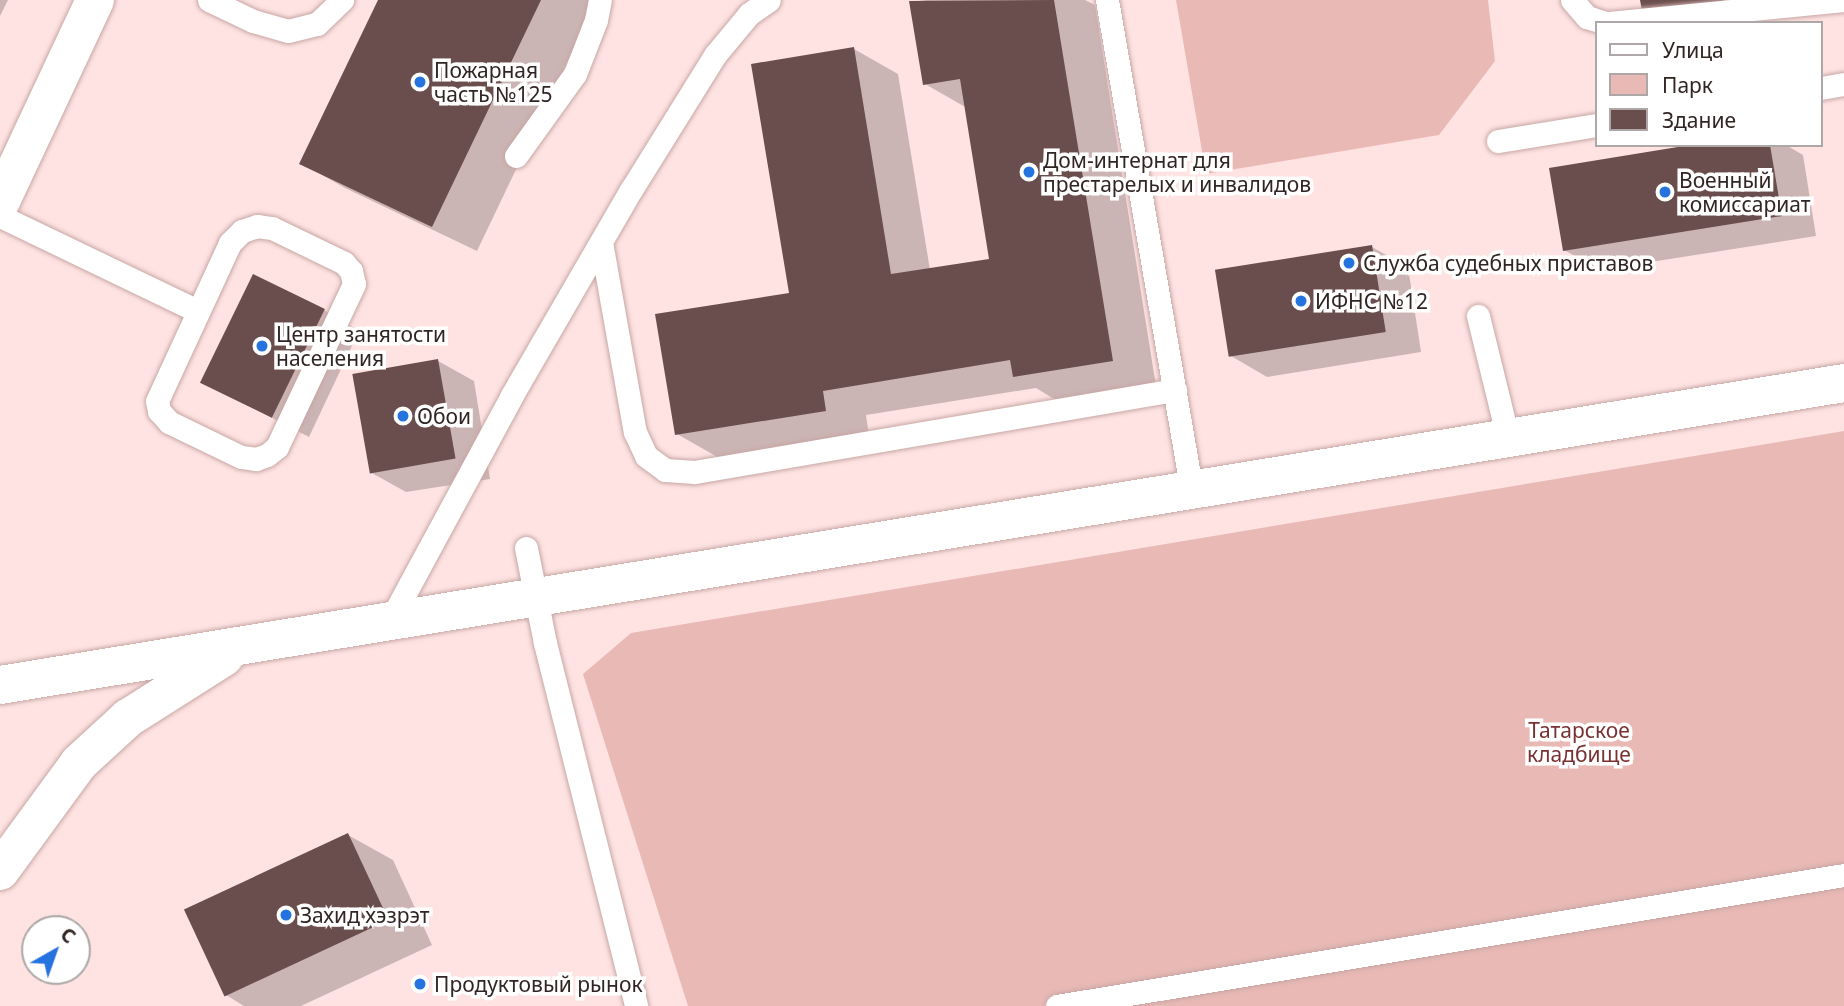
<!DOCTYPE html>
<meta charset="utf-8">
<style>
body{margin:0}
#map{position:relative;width:1844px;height:1006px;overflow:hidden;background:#fee3e2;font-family:"Noto Sans",sans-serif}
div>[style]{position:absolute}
.green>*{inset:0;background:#e9b9b6}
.shadow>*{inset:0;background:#0003}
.building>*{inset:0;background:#6a4e4d;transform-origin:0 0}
.roads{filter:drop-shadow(0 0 2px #c7a7a5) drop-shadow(0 0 2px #c7a7a5)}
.service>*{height:23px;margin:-11.5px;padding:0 11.5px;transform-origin:11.5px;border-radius:11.5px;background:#fff}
.tertiary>*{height:38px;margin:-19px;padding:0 19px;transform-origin:19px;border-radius:19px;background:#fff}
.dots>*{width:19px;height:19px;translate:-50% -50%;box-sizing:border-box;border:4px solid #fff;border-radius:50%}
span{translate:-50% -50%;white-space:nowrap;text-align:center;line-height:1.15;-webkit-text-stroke:7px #fff;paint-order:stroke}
.poi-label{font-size:21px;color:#312524}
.left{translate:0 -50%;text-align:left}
.park-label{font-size:21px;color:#783031}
.legend{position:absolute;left:1595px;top:21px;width:228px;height:126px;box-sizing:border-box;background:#fff;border:2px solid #ada8a7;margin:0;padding:9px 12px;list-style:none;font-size:21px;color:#312524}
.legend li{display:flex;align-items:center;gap:14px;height:35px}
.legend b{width:35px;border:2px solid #ada8a7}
.north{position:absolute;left:21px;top:915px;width:70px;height:70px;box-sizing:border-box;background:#fff;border:2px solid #ada8a7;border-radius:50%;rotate:40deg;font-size:19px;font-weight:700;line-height:28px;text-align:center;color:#312524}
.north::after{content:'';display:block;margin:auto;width:24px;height:32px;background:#2573de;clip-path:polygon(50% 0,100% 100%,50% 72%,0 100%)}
</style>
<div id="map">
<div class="green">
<div style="clip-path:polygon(1176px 0,1488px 0,1495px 61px,1439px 135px,1206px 174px)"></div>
<div style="clip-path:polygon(1844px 431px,1844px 1006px,688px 1006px,583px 674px,631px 633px)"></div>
</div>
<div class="shadow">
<div style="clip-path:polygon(0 0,8px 0,0 16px)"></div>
<div style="clip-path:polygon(380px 0,597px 0,477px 251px,345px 188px,301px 163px)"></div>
<div style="clip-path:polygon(926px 0,1085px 0,1095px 5px,1156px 386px,1059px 402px,1036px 388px,866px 415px,869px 436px,721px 459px,677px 434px,791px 294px,854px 49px,898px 74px,930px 270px,991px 260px,967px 108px,925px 84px,911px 2px)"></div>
<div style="clip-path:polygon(1701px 145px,1786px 145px,1803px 155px,1816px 236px,1600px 270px,1564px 250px)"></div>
<div style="clip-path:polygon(1372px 247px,1408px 267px,1421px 352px,1267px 377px,1231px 356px)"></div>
<div style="clip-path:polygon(324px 310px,359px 331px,309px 437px,203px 382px)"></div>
<div style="clip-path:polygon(438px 361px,474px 381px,490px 479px,406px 492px,370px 472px)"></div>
<div style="clip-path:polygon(348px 835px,393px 860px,432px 945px,301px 1006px,244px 1006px,226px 995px)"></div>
</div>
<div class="building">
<div style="clip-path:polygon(378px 0,541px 0,432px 227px,299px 164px)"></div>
<div style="clip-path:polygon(1054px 0,1113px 361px,1013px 377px,1010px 360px,823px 391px,826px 411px,675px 435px,655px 314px,789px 293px,751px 64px,854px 47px,891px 274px,989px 259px,960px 79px,923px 85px,909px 1px)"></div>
<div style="clip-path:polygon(1640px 0,1724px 0,1724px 1px,1643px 16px)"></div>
<div style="clip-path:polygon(1690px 145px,1770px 145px,1782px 216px,1563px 251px,1549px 168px)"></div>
<div style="left:1372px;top:245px;width:88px;height:159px;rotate:81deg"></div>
<div style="left:253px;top:274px;width:80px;height:121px;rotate:26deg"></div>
<div style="left:438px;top:359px;width:101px;height:87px;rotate:80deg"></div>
<div style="left:348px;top:833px;width:96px;height:181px;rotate:65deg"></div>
</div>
<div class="roads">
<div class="service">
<div style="left:209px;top:0;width:49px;rotate:25.5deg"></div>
<div style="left:253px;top:21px;width:36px;rotate:16deg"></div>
<div style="left:288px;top:31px;width:30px;rotate:-14deg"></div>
<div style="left:317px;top:24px;width:35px;rotate:-44deg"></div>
<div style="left:1107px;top:0;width:497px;rotate:80.2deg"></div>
<div style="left:1572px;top:0;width:23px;rotate:49deg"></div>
<div style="left:1587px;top:17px;width:19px;rotate:18deg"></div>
<div style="left:1609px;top:23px;width:236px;rotate:-5.6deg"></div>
<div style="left:1821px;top:88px;width:23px;rotate:-10deg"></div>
<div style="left:1498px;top:141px;width:100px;rotate:-9.2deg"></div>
<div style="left:516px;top:156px;width:101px;rotate:-54.3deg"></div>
<div style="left:575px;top:74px;width:58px;rotate:-68.7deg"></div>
<div style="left:596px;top:20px;width:20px;rotate:-79deg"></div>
<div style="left:0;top:216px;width:219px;rotate:25.7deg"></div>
<div style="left:257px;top:226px;width:15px;rotate:8deg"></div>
<div style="left:272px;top:228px;width:80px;rotate:25.9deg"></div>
<div style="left:344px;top:263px;width:11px;rotate:49deg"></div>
<div style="left:351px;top:271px;width:13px;rotate:77deg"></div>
<div style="left:354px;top:284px;width:180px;rotate:115.3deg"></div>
<div style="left:277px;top:447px;width:13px;rotate:141deg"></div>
<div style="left:267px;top:455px;width:12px;rotate:160deg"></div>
<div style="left:256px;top:459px;width:15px;rotate:-172deg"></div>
<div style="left:241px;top:457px;width:80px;rotate:-154.1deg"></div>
<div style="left:169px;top:422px;width:15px;rotate:-132deg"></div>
<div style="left:159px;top:411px;width:10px;rotate:-101deg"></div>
<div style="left:157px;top:401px;width:174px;rotate:-65.2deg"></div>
<div style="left:230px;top:243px;width:17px;rotate:-45deg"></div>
<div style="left:242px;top:231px;width:16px;rotate:-18deg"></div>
<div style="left:601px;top:242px;width:193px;rotate:79.9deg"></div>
<div style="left:635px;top:432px;width:26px;rotate:65deg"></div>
<div style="left:646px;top:456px;width:24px;rotate:36deg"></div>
<div style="left:665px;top:470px;width:30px;rotate:4deg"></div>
<div style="left:695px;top:472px;width:487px;rotate:-9.7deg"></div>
<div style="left:1478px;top:316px;width:126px;rotate:76.2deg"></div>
<div style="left:526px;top:548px;width:97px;rotate:78.7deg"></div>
<div style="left:545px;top:643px;width:374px;rotate:75.9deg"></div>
<div style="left:390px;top:621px;width:257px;rotate:-61.6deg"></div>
<div style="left:512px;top:395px;width:237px;rotate:-59.9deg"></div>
<div style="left:631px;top:190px;width:159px;rotate:-58.1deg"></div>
<div style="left:715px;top:55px;width:53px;rotate:-50.3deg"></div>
<div style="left:749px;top:14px;width:24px;rotate:-35deg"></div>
<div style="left:1057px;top:1006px;width:798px;rotate:-9.45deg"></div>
</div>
<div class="tertiary">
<div style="left:0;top:203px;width:224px;rotate:-64.9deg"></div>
<div style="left:0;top:685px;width:1869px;rotate:-9.3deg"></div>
<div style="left:0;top:871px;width:134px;rotate:-53.8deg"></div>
<div style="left:79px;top:763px;width:67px;rotate:-42.6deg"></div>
<div style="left:128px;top:718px;width:114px;rotate:-32.4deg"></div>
</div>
</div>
<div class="dots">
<div style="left:420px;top:82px;background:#2573de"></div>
<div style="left:1029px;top:172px;background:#2573de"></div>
<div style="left:1665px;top:192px;background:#2573de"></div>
<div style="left:1349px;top:263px;background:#2573de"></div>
<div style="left:1301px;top:301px;background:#2573de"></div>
<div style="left:262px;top:346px;background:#2573de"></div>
<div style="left:403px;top:416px;background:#2573de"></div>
<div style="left:286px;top:915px;background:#2573de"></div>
<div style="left:420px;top:984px;background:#2573de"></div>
</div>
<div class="poi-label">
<span class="left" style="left:434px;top:82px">Пожарная<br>часть №125</span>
<span class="left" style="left:1043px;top:172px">Дом-интернат для<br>престарелых и инвалидов</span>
<span class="left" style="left:1679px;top:192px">Военный<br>комиссариат</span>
<span class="left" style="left:1363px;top:263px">Служба судебных приставов</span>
<span class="left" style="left:1315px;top:301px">ИФНС №12</span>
<span class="left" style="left:276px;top:346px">Центр занятости<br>населения</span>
<span class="left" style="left:417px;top:416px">Обои</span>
<span class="left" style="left:300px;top:915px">Захид хэзрэт</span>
<span class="left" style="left:434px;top:984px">Продуктовый рынок</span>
</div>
<div class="park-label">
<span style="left:1579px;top:742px">Татарское<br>кладбище</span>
</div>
<ul class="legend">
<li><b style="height:9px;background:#fff"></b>Улица</li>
<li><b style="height:19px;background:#e9b9b6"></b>Парк</li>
<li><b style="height:19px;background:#6a4e4d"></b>Здание</li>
</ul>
<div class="north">С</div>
</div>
